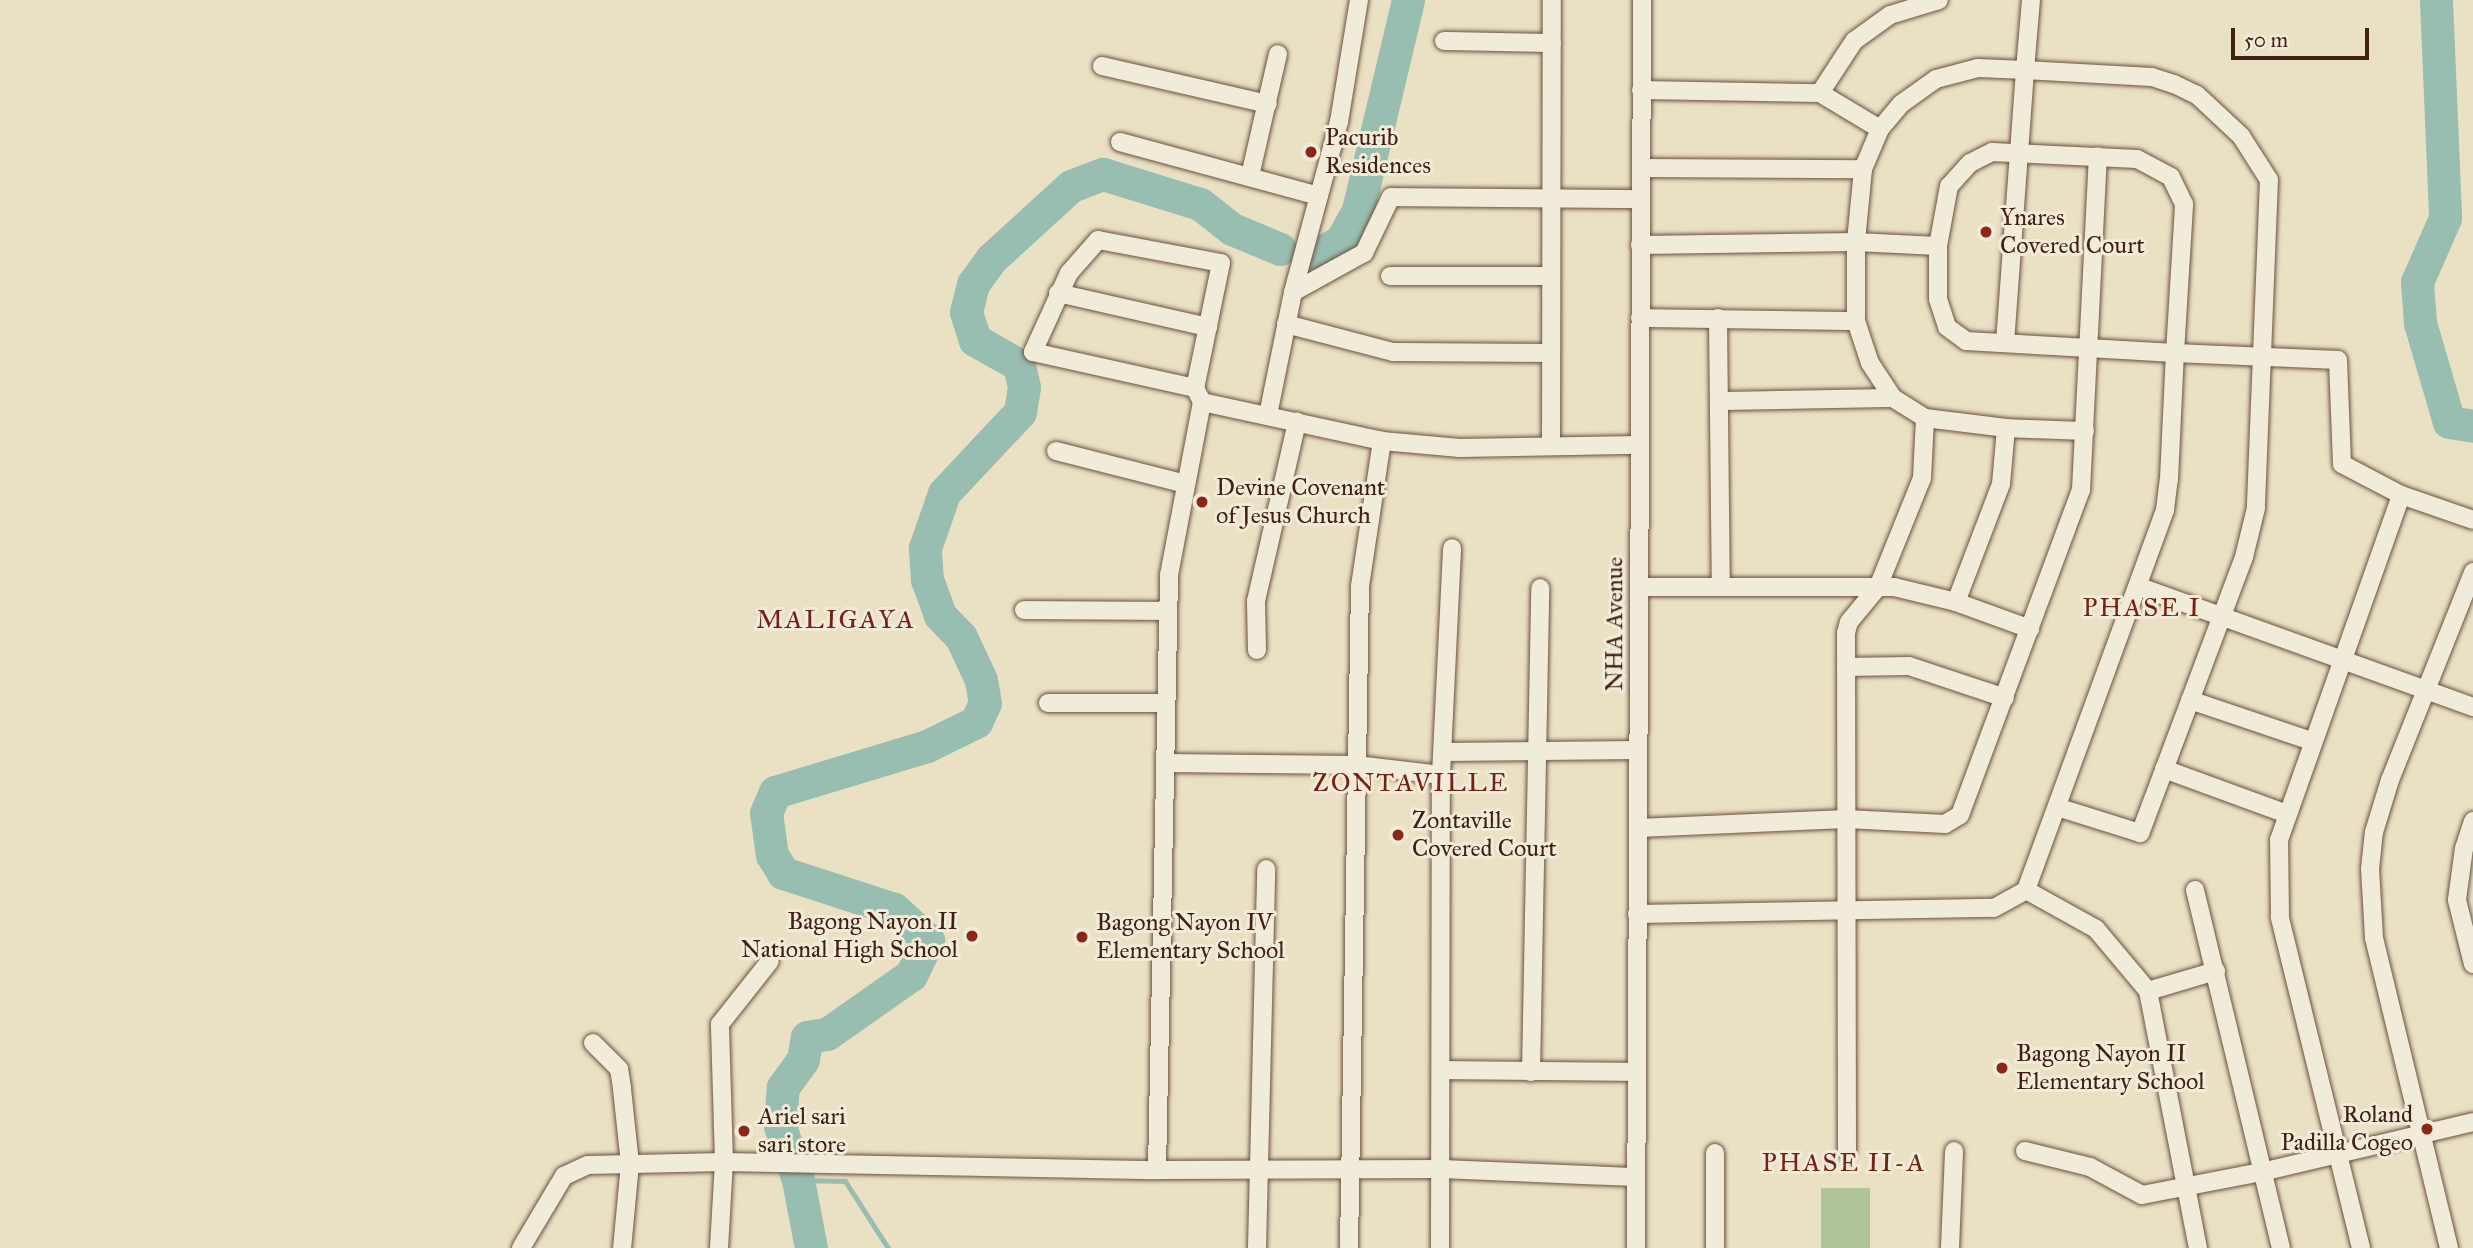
<!DOCTYPE html>
<style>
body{margin:0}
#map{position:relative;width:2473px;height:1248px;overflow:hidden;background:#eae0c4;font-family:"IM FELL Great Primer",serif}
div>[style]{position:absolute}
.green>*{inset:0;background:#b1c399;transform-origin:0 0}
.stream>*{height:5px;margin:-2.5px;padding:0 2.5px;transform-origin:2.5px;border-radius:2.5px;background:#98bdb1}
.river>*{height:33px;margin:-16.5px;padding:0 16.5px;transform-origin:16.5px;border-radius:16.5px;background:#98bdb1}
.roads{filter:drop-shadow(0 0 2px #6b503f) drop-shadow(0 0 2px #6b503f)}
.minor>*{height:18px;margin:-9px;padding:0 9px;transform-origin:9px;border-radius:9px;background:#f1ebd9}
.dots>*{width:19px;height:19px;translate:-50% -50%;box-sizing:border-box;border:4px solid #f1ebd9;border-radius:50%}
span{translate:-50% -50%;white-space:nowrap;text-align:center;line-height:1.15;-webkit-text-stroke:6px #f1ebd9;paint-order:stroke}
.poi-label{font-size:24px;color:#412013}
.left{translate:0 -50%;text-align:left}
.right{translate:-100% -50%;text-align:right}
.street-label{font-size:24px;color:#412013}
.neighbourhood-label{font-size:26px;color:#7a1f14;letter-spacing:2px}
.scale{position:absolute;left:2231px;top:28px;width:138px;height:32px;box-sizing:border-box;border:4px solid #412013;border-top:0;padding-left:9px;font-size:21px;line-height:24px;white-space:nowrap;color:#412013;-webkit-text-stroke:5px #f1ebd9;paint-order:stroke}
</style>
<div id="map">
<div class="green">
<div style="left:1821px;top:1188px;width:49px;height:60px"></div>
</div>
<div class="stream">
<div style="left:798px;top:1180px;width:47px;rotate:1.2deg"></div>
<div style="left:845px;top:1181px;width:80px;rotate:57.3deg"></div>
</div>
<div class="river">
<div style="left:2436px;top:0;width:218px;rotate:87.6deg"></div>
<div style="left:2445px;top:218px;width:70px;rotate:113.6deg"></div>
<div style="left:2417px;top:282px;width:41px;rotate:85.8deg"></div>
<div style="left:2420px;top:323px;width:103px;rotate:73.7deg"></div>
<div style="left:2449px;top:422px;width:24px;rotate:9deg"></div>
<div style="left:1319px;top:254px;width:26px;rotate:-31deg"></div>
<div style="left:1341px;top:241px;width:35px;rotate:-61deg"></div>
<div style="left:1358px;top:210px;width:216px;rotate:-76.6deg"></div>
<div style="left:811px;top:1248px;width:69px;rotate:-100.8deg"></div>
<div style="left:798px;top:1180px;width:57px;rotate:-108.4deg"></div>
<div style="left:780px;top:1126px;width:39px;rotate:-86deg"></div>
<div style="left:783px;top:1087px;width:34px;rotate:-54deg"></div>
<div style="left:803px;top:1059px;width:22px;rotate:-80deg"></div>
<div style="left:807px;top:1037px;width:20px;rotate:-9deg"></div>
<div style="left:827px;top:1034px;width:103px;rotate:-35.1deg"></div>
<div style="left:911px;top:975px;width:39px;rotate:-64deg"></div>
<div style="left:928px;top:940px;width:46px;rotate:-137.6deg"></div>
<div style="left:894px;top:909px;width:117px;rotate:-162deg"></div>
<div style="left:783px;top:873px;width:21px;rotate:-121deg"></div>
<div style="left:772px;top:855px;width:42px;rotate:-98.1deg"></div>
<div style="left:766px;top:813px;width:23px;rotate:-67deg"></div>
<div style="left:775px;top:792px;width:159px;rotate:-16.8deg"></div>
<div style="left:927px;top:746px;width:55px;rotate:-26.1deg"></div>
<div style="left:976px;top:722px;width:21px;rotate:-65deg"></div>
<div style="left:985px;top:703px;width:23px;rotate:-100deg"></div>
<div style="left:981px;top:680px;width:47px;rotate:-114.9deg"></div>
<div style="left:961px;top:637px;width:30px;rotate:-134deg"></div>
<div style="left:940px;top:615px;width:37px;rotate:-110deg"></div>
<div style="left:927px;top:580px;width:32px;rotate:-94deg"></div>
<div style="left:925px;top:548px;width:58px;rotate:-70.9deg"></div>
<div style="left:944px;top:493px;width:111px;rotate:-46.8deg"></div>
<div style="left:1020px;top:412px;width:25px;rotate:-81deg"></div>
<div style="left:1024px;top:387px;width:23px;rotate:-103deg"></div>
<div style="left:1019px;top:365px;width:51px;rotate:-150.4deg"></div>
<div style="left:975px;top:340px;width:29px;rotate:-108deg"></div>
<div style="left:966px;top:312px;width:29px;rotate:-76deg"></div>
<div style="left:973px;top:284px;width:31px;rotate:-54deg"></div>
<div style="left:991px;top:259px;width:108px;rotate:-42.4deg"></div>
<div style="left:1071px;top:186px;width:34px;rotate:-21deg"></div>
<div style="left:1103px;top:174px;width:102px;rotate:17.2deg"></div>
<div style="left:1200px;top:204px;width:41px;rotate:38deg"></div>
<div style="left:1232px;top:229px;width:52px;rotate:22.6deg"></div>
</div>
<div class="roads">
<div class="minor">
<div style="left:2031px;top:0;width:70px;rotate:94.9deg"></div>
<div style="left:2025px;top:70px;width:127px;rotate:3.2deg"></div>
<div style="left:2152px;top:77px;width:23px;rotate:18deg"></div>
<div style="left:2174px;top:84px;width:25px;rotate:26deg"></div>
<div style="left:2197px;top:95px;width:60px;rotate:43deg"></div>
<div style="left:2241px;top:136px;width:52px;rotate:57.5deg"></div>
<div style="left:2269px;top:180px;width:328px;rotate:92.3deg"></div>
<div style="left:2256px;top:508px;width:50px;rotate:103.8deg"></div>
<div style="left:2244px;top:557px;width:295px;rotate:110.6deg"></div>
<div style="left:2140px;top:833px;width:87px;rotate:-162.6deg"></div>
<div style="left:1444px;top:41px;width:108px;rotate:1.1deg"></div>
<div style="left:1102px;top:66px;width:170px;rotate:12.9deg"></div>
<div style="left:1641px;top:90px;width:179px;rotate:1deg"></div>
<div style="left:1820px;top:93px;width:70px;rotate:31deg"></div>
<div style="left:1820px;top:93px;width:62px;rotate:-56.8deg"></div>
<div style="left:1854px;top:41px;width:44px;rotate:-35.8deg"></div>
<div style="left:1890px;top:15px;width:51px;rotate:-17deg"></div>
<div style="left:1120px;top:142px;width:206px;rotate:15.2deg"></div>
<div style="left:1641px;top:168px;width:222px;rotate:0.3deg"></div>
<div style="left:1250px;top:176px;width:125px;rotate:-77.1deg"></div>
<div style="left:1640px;top:245px;width:216px;rotate:-0.8deg"></div>
<div style="left:1856px;top:242px;width:82px;rotate:2.8deg"></div>
<div style="left:1390px;top:276px;width:160px"></div>
<div style="left:1293px;top:292px;width:81px;rotate:-28.8deg"></div>
<div style="left:1364px;top:253px;width:62px;rotate:-64.3deg"></div>
<div style="left:1391px;top:197px;width:249px;rotate:0.5deg"></div>
<div style="left:1058px;top:293px;width:154px;rotate:12.8deg"></div>
<div style="left:1640px;top:318px;width:216px;rotate:0.8deg"></div>
<div style="left:1718px;top:318px;width:269px;rotate:89.4deg"></div>
<div style="left:1286px;top:324px;width:111px;rotate:14.7deg"></div>
<div style="left:1393px;top:352px;width:158px;rotate:0.4deg"></div>
<div style="left:2005px;top:343px;width:274px;rotate:-85.8deg"></div>
<div style="left:2025px;top:70px;width:47px;rotate:-177.6deg"></div>
<div style="left:1978px;top:68px;width:43px;rotate:165.3deg"></div>
<div style="left:1936px;top:79px;width:43px;rotate:144.5deg"></div>
<div style="left:1901px;top:104px;width:33px;rotate:130deg"></div>
<div style="left:1880px;top:129px;width:43px;rotate:113deg"></div>
<div style="left:1863px;top:169px;width:73px;rotate:95.5deg"></div>
<div style="left:1856px;top:242px;width:79px;rotate:90deg"></div>
<div style="left:1856px;top:321px;width:44px;rotate:71.6deg"></div>
<div style="left:1870px;top:363px;width:42px;rotate:56.7deg"></div>
<div style="left:1893px;top:398px;width:38px;rotate:32deg"></div>
<div style="left:1925px;top:418px;width:82px;rotate:7deg"></div>
<div style="left:2006px;top:428px;width:79px;rotate:2.2deg"></div>
<div style="left:1195px;top:388px;width:166px;rotate:-167.5deg"></div>
<div style="left:1033px;top:352px;width:87px;rotate:-65.5deg"></div>
<div style="left:1069px;top:273px;width:44px;rotate:-48.7deg"></div>
<div style="left:1098px;top:240px;width:125px;rotate:10.6deg"></div>
<div style="left:1221px;top:263px;width:128px;rotate:101.7deg"></div>
<div style="left:1195px;top:388px;width:16px;rotate:63deg"></div>
<div style="left:1202px;top:402px;width:184px;rotate:12.2deg"></div>
<div style="left:1382px;top:441px;width:78px;rotate:5.1deg"></div>
<div style="left:1460px;top:448px;width:179px;rotate:-1deg"></div>
<div style="left:1720px;top:401px;width:173px;rotate:-1deg"></div>
<div style="left:1268px;top:415px;width:126px;rotate:-78.5deg"></div>
<div style="left:1293px;top:292px;width:176px;rotate:-74.9deg"></div>
<div style="left:1339px;top:122px;width:124px;rotate:-80.7deg"></div>
<div style="left:1551px;top:445px;width:445px;rotate:-89.9deg"></div>
<div style="left:1056px;top:451px;width:133px;rotate:14.3deg"></div>
<div style="left:1640px;top:587px;width:254px"></div>
<div style="left:1894px;top:587px;width:64px;rotate:13.6deg"></div>
<div style="left:1956px;top:602px;width:79px;rotate:20deg"></div>
<div style="left:2140px;top:587px;width:354px;rotate:19.8deg"></div>
<div style="left:1956px;top:602px;width:126px;rotate:-69.1deg"></div>
<div style="left:2001px;top:484px;width:56px;rotate:-84.9deg"></div>
<div style="left:1024px;top:610px;width:144px;rotate:0.4deg"></div>
<div style="left:1257px;top:650px;width:49px;rotate:-91.2deg"></div>
<div style="left:1256px;top:601px;width:184px;rotate:-77.1deg"></div>
<div style="left:1846px;top:667px;width:63px;rotate:-0.9deg"></div>
<div style="left:1909px;top:666px;width:101px;rotate:18.4deg"></div>
<div style="left:2190px;top:700px;width:128px;rotate:18.7deg"></div>
<div style="left:1048px;top:703px;width:118px"></div>
<div style="left:1445px;top:752px;width:193px;rotate:-0.6deg"></div>
<div style="left:1165px;top:763px;width:191px;rotate:0.6deg"></div>
<div style="left:1356px;top:765px;width:86px;rotate:6.7deg"></div>
<div style="left:2164px;top:769px;width:131px;rotate:20.1deg"></div>
<div style="left:2473px;top:821px;width:28px;rotate:108deg"></div>
<div style="left:2464px;top:848px;width:52px;rotate:97.7deg"></div>
<div style="left:2457px;top:900px;width:66px;rotate:76deg"></div>
<div style="left:1638px;top:828px;width:208px;rotate:-2.5deg"></div>
<div style="left:1846px;top:819px;width:99px;rotate:2.9deg"></div>
<div style="left:1945px;top:824px;width:17px;rotate:-31deg"></div>
<div style="left:1960px;top:815px;width:347px;rotate:-69.6deg"></div>
<div style="left:2081px;top:490px;width:334px;rotate:-87.1deg"></div>
<div style="left:2026px;top:890px;width:80px;rotate:29.1deg"></div>
<div style="left:2096px;top:929px;width:81px;rotate:50deg"></div>
<div style="left:2148px;top:991px;width:262px;rotate:79deg"></div>
<div style="left:2195px;top:890px;width:368px;rotate:76.5deg"></div>
<div style="left:1637px;top:914px;width:357px;rotate:-1deg"></div>
<div style="left:1994px;top:908px;width:37px;rotate:-29deg"></div>
<div style="left:2026px;top:890px;width:405px;rotate:-69.9deg"></div>
<div style="left:2165px;top:510px;width:31px;rotate:-83deg"></div>
<div style="left:2169px;top:479px;width:126px;rotate:-87.3deg"></div>
<div style="left:2175px;top:353px;width:149px;rotate:-86.5deg"></div>
<div style="left:2184px;top:204px;width:30px;rotate:-116deg"></div>
<div style="left:2171px;top:177px;width:38px;rotate:-152deg"></div>
<div style="left:2137px;top:159px;width:145px;rotate:-177.2deg"></div>
<div style="left:1992px;top:152px;width:25px;rotate:153deg"></div>
<div style="left:1970px;top:163px;width:31px;rotate:132deg"></div>
<div style="left:1949px;top:186px;width:61px;rotate:100.4deg"></div>
<div style="left:1938px;top:246px;width:53px;rotate:90deg"></div>
<div style="left:1938px;top:299px;width:29px;rotate:72deg"></div>
<div style="left:1947px;top:327px;width:24px;rotate:36deg"></div>
<div style="left:1966px;top:341px;width:209px;rotate:3.3deg"></div>
<div style="left:2175px;top:353px;width:163px;rotate:2.5deg"></div>
<div style="left:2338px;top:360px;width:104px;rotate:87.8deg"></div>
<div style="left:2342px;top:464px;width:67px;rotate:27.7deg"></div>
<div style="left:2401px;top:495px;width:76px;rotate:19.1deg"></div>
<div style="left:2148px;top:991px;width:71px;rotate:-16.4deg"></div>
<div style="left:593px;top:1043px;width:37px;rotate:45deg"></div>
<div style="left:619px;top:1069px;width:20px;rotate:81deg"></div>
<div style="left:622px;top:1089px;width:75px;rotate:83.9deg"></div>
<div style="left:630px;top:1164px;width:84px;rotate:95.4deg"></div>
<div style="left:1443px;top:1070px;width:193px;rotate:0.6deg"></div>
<div style="left:1531px;top:1072px;width:484px;rotate:-88.9deg"></div>
<div style="left:1847px;top:1151px;width:518px;rotate:-90.11deg"></div>
<div style="left:1846px;top:633px;width:11px;rotate:-75deg"></div>
<div style="left:1849px;top:622px;width:45px;rotate:-50.4deg"></div>
<div style="left:1878px;top:587px;width:118px;rotate:-68deg"></div>
<div style="left:1922px;top:478px;width:60px;rotate:-87.1deg"></div>
<div style="left:2025px;top:1151px;width:67px;rotate:13.8deg"></div>
<div style="left:2090px;top:1167px;width:59px;rotate:28.3deg"></div>
<div style="left:2142px;top:1195px;width:122px;rotate:-10.9deg"></div>
<div style="left:2262px;top:1172px;width:217px;rotate:-13.3deg"></div>
<div style="left:1157px;top:1170px;width:595px;rotate:-88.84deg"></div>
<div style="left:1169px;top:575px;width:176px;rotate:-79.2deg"></div>
<div style="left:521px;top:1248px;width:84px;rotate:-59.2deg"></div>
<div style="left:564px;top:1176px;width:26px;rotate:-25deg"></div>
<div style="left:588px;top:1165px;width:136px;rotate:-1.3deg"></div>
<div style="left:724px;top:1162px;width:433px;rotate:1.1deg"></div>
<div style="left:1157px;top:1170px;width:285px;rotate:-0.2deg"></div>
<div style="left:1442px;top:1169px;width:194px;rotate:2.4deg"></div>
<div style="left:719px;top:1248px;width:86px;rotate:-86.7deg"></div>
<div style="left:724px;top:1162px;width:138px;rotate:-91.7deg"></div>
<div style="left:720px;top:1024px;width:80px;rotate:-51.6deg"></div>
<div style="left:1257px;top:1248px;width:379px;rotate:-88.6deg"></div>
<div style="left:1349px;top:1248px;width:662px;rotate:-89.05deg"></div>
<div style="left:1360px;top:586px;width:147px;rotate:-81.4deg"></div>
<div style="left:1440px;top:1248px;width:473px;rotate:-89.9deg"></div>
<div style="left:1441px;top:775px;width:227px;rotate:-87.2deg"></div>
<div style="left:1636px;top:1248px;width:1248px;rotate:-89.72deg"></div>
<div style="left:1715px;top:1248px;width:95px;rotate:-90deg"></div>
<div style="left:1950px;top:1248px;width:97px;rotate:-87.6deg"></div>
<div style="left:2361px;top:1248px;width:341px;rotate:-103.8deg"></div>
<div style="left:2280px;top:917px;width:77px;rotate:-90.7deg"></div>
<div style="left:2279px;top:840px;width:366px;rotate:-70.5deg"></div>
<div style="left:2449px;top:1248px;width:319px;rotate:-103.6deg"></div>
<div style="left:2374px;top:938px;width:69px;rotate:-93.3deg"></div>
<div style="left:2370px;top:869px;width:37px;rotate:-84deg"></div>
<div style="left:2374px;top:832px;width:54px;rotate:-72.9deg"></div>
<div style="left:2390px;top:780px;width:224px;rotate:-68.2deg"></div>
</div>
</div>
<div class="dots">
<div style="left:1311px;top:152px;background:#8f2418"></div>
<div style="left:1986px;top:232px;background:#8f2418"></div>
<div style="left:1202px;top:502px;background:#8f2418"></div>
<div style="left:1398px;top:835px;background:#8f2418"></div>
<div style="left:972px;top:936px;background:#8f2418"></div>
<div style="left:1082px;top:937px;background:#8f2418"></div>
<div style="left:2002px;top:1068px;background:#8f2418"></div>
<div style="left:2427px;top:1129px;background:#8f2418"></div>
<div style="left:744px;top:1131px;background:#8f2418"></div>
</div>
<div class="poi-label">
<span class="left" style="left:1325px;top:152px">Pacurib<br>Residences</span>
<span class="left" style="left:2000px;top:232px">Ynares<br>Covered Court</span>
<span class="left" style="left:1216px;top:502px">Devine Covenant<br>of Jesus Church</span>
<span class="left" style="left:1412px;top:835px">Zontaville<br>Covered Court</span>
<span class="right" style="left:958px;top:936px">Bagong Nayon II<br>National High School</span>
<span class="left" style="left:1096px;top:937px">Bagong Nayon IV<br>Elementary School</span>
<span class="left" style="left:2016px;top:1068px">Bagong Nayon II<br>Elementary School</span>
<span class="right" style="left:2413px;top:1129px">Roland<br>Padilla Cogeo</span>
<span class="left" style="left:758px;top:1131px">Ariel sari<br>sari store</span>
</div>
<div class="street-label">
<span style="left:1615px;top:624px;rotate:-90deg">NHA Avenue</span>
</div>
<div class="neighbourhood-label">
<span style="left:2142px;top:608px">PHASE I</span>
<span style="left:836px;top:620px">MALIGAYA</span>
<span style="left:1411px;top:783px">ZONTAVILLE</span>
<span style="left:1844px;top:1163px">PHASE II-A</span>
</div>
<div class="scale">50 m</div>
</div>
